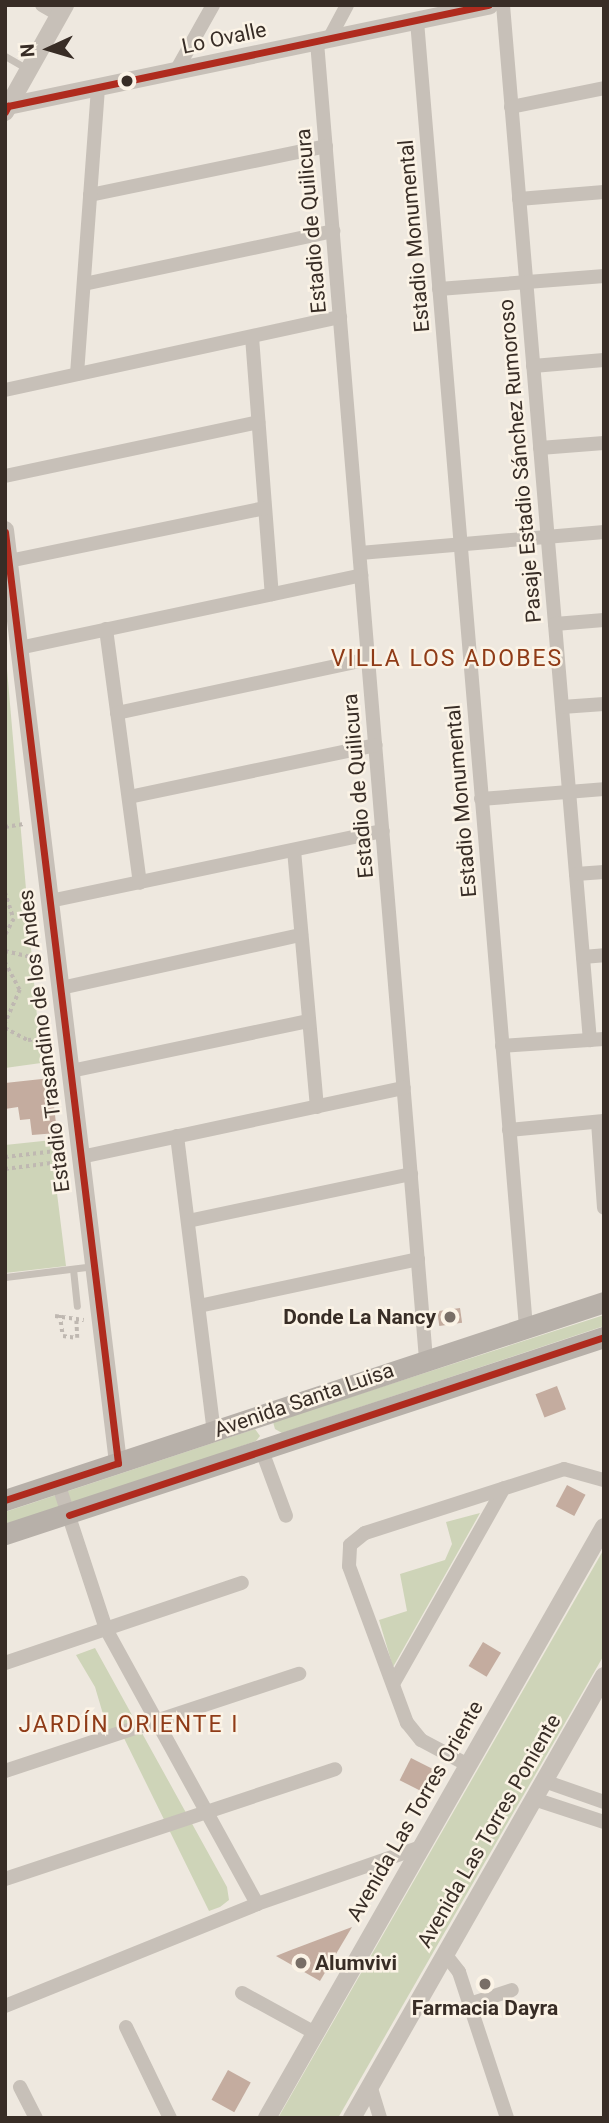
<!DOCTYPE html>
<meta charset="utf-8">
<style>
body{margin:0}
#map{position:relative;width:609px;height:2123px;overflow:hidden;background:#eee8df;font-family:Roboto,sans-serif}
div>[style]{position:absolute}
.green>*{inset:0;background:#ced4b8}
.building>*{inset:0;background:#c4ac9f;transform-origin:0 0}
.path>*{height:3.5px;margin-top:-1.75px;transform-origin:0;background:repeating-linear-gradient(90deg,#bfb8b1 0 3.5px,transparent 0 7px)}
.service>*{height:7px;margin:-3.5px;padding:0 3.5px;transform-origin:3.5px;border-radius:3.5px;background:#c7c0b8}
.minor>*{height:14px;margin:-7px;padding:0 7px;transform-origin:7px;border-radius:7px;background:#c7c0b8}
.tertiary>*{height:18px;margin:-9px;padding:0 9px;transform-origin:9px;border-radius:9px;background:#c7c0b8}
.secondary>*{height:21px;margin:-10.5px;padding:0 10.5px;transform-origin:10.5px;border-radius:10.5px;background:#b7b0a9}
.bus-1>*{height:7px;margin:-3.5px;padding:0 3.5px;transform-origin:3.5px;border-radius:3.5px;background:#af2b1e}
.dots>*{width:19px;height:19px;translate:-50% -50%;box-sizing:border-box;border:4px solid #fbf3e6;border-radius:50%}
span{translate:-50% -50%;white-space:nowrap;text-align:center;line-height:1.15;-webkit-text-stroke:5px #fbf3e6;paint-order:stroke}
.street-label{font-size:21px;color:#382d26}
.poi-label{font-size:21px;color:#382d26;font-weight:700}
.right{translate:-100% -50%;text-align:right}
.left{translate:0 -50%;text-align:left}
.neighbourhood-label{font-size:23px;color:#8f3b17;letter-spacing:2px}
.frame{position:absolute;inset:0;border:7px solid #382d26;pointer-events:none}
.north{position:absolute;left:14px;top:14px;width:70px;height:70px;-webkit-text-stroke:5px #fbf3e6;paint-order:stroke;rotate:266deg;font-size:19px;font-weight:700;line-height:28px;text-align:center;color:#382d26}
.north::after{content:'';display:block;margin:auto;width:24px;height:32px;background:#382d26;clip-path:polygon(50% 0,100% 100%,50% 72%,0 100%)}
</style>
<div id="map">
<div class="green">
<div style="clip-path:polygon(5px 646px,41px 1063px,5px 1068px)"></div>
<div style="clip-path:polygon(62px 1139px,65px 1173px,55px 1177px,66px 1266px,5px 1273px,5px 1145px)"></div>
<div style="clip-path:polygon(604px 1315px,604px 1326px,282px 1433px,275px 1429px,273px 1422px)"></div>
<div style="clip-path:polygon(255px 1429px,260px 1436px,256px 1441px,5px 1529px,5px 1512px)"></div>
<div style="clip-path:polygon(480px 1513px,393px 1667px,379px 1620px,407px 1611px,400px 1574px,445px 1560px,452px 1544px,446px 1522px)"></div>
<div style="clip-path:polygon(604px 1549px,604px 1655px,338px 2118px,278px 2118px)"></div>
<div style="clip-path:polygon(95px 1648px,227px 1887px,229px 1900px,220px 1907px,209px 1911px,119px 1728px,108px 1731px,95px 1687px,76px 1655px)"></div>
</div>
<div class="building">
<div style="clip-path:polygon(51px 1078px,57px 1133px,32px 1135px,30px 1119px,20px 1120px,18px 1107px,5px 1109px,5px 1083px)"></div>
<div style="left:460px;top:1308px;width:15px;height:23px;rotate:82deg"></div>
<div style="left:557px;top:1386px;width:25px;height:23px;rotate:69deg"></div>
<div style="left:567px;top:1485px;width:21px;height:24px;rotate:28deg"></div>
<div style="left:483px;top:1642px;width:21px;height:28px;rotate:31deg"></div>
<div style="left:411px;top:1758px;width:25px;height:25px;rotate:27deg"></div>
<div style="clip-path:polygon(352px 1927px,320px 1981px,276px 1956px,291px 1950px)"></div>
<div style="left:228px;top:2070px;width:26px;height:34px;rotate:29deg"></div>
</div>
<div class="path">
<div style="left:5px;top:827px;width:19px;rotate:-9deg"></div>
<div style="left:5px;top:892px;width:28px;rotate:72deg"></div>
<div style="left:14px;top:919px;width:19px;rotate:118deg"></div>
<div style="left:5px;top:951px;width:37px;rotate:13deg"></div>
<div style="left:5px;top:962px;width:32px;rotate:62deg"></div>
<div style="left:20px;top:990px;width:37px;rotate:114deg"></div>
<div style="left:5px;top:1028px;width:26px;rotate:28deg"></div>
<div style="left:28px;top:1040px;width:21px;rotate:-5deg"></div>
<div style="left:45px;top:1039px;width:20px;rotate:84deg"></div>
<div style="left:47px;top:1059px;width:6px;rotate:-9deg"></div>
<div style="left:5px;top:1157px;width:59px;rotate:-6.8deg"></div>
<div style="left:5px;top:1169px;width:62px;rotate:-7.5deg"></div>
<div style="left:5px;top:1212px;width:37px;rotate:90deg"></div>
<div style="left:60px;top:1315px;width:21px;rotate:82deg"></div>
<div style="left:63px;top:1336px;width:14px;rotate:8deg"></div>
<div style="left:77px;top:1338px;width:17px;rotate:-93deg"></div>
<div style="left:55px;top:1316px;width:29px;rotate:8deg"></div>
</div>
<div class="service">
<div style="left:5px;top:56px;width:28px;rotate:30deg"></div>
<div style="left:73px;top:1269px;width:37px;rotate:84deg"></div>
<div style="left:5px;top:1277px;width:90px;rotate:-7deg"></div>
</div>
<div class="minor">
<div style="left:42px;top:5px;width:20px;rotate:30deg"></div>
<div style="left:503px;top:5px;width:1039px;rotate:85.2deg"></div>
<div style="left:417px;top:21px;width:1311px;rotate:85.23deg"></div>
<div style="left:329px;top:39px;width:38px;rotate:-62deg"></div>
<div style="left:317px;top:42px;width:1322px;rotate:85.27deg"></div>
<div style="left:176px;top:71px;width:76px;rotate:-60.7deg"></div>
<div style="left:511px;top:107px;width:95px;rotate:-11.5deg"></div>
<div style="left:90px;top:195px;width:241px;rotate:-11.7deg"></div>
<div style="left:519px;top:199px;width:85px;rotate:-4.7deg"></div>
<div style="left:84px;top:284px;width:255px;rotate:-12deg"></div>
<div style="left:439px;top:289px;width:166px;rotate:-4.5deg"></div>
<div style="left:252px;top:337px;width:258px;rotate:85.6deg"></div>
<div style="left:533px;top:366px;width:71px;rotate:-4.8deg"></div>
<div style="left:77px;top:374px;width:287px;rotate:-85.8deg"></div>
<div style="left:5px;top:390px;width:343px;rotate:-12.3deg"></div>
<div style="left:540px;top:448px;width:64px;rotate:-4.5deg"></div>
<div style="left:5px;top:476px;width:259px;rotate:-12deg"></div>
<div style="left:360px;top:553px;width:245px;rotate:-4.9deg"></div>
<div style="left:9px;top:561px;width:261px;rotate:-11.7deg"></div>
<div style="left:555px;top:624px;width:49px;rotate:-4.7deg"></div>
<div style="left:106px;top:629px;width:256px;rotate:82.4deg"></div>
<div style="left:19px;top:648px;width:350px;rotate:-12deg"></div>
<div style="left:562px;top:707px;width:42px;rotate:-4.1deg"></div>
<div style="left:117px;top:713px;width:257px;rotate:-12.1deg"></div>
<div style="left:129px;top:797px;width:252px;rotate:-11.9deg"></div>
<div style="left:481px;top:799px;width:123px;rotate:-4.6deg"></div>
<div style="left:294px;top:850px;width:258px;rotate:84.9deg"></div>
<div style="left:576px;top:874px;width:28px;rotate:-4deg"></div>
<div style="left:50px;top:901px;width:340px;rotate:-11.9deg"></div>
<div style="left:583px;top:957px;width:21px;rotate:-5deg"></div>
<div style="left:61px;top:988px;width:246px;rotate:-12.5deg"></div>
<div style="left:502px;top:1046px;width:102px;rotate:-3.9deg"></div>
<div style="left:71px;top:1071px;width:243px;rotate:-11.9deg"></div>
<div style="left:598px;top:1122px;width:86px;rotate:86deg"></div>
<div style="left:509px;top:1130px;width:95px;rotate:-5.4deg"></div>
<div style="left:177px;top:1136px;width:297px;rotate:82.9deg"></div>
<div style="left:81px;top:1157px;width:330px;rotate:-12.1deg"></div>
<div style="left:188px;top:1221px;width:228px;rotate:-11.9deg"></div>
<div style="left:199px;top:1306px;width:224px;rotate:-12.1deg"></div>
<div style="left:262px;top:1451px;width:69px;rotate:69.7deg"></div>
<div style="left:58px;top:1483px;width:154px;rotate:71.8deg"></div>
<div style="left:106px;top:1629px;width:314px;rotate:61.2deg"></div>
<div style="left:5px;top:1663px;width:250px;rotate:-18.7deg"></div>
<div style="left:393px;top:1684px;width:225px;rotate:-60.5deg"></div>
<div style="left:468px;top:1765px;width:53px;rotate:-152deg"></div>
<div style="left:421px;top:1740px;width:22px;rotate:-129deg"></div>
<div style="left:407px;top:1723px;width:167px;rotate:-110.3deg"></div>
<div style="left:349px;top:1566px;width:21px;rotate:-87deg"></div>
<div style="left:350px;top:1545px;width:19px;rotate:-39deg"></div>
<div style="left:365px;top:1533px;width:209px;rotate:-17.8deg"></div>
<div style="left:564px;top:1469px;width:41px;rotate:15.4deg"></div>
<div style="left:5px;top:1771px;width:310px;rotate:-18.3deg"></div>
<div style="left:544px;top:1781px;width:64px;rotate:19.3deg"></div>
<div style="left:534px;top:1799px;width:74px;rotate:18.2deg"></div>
<div style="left:5px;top:1879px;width:348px;rotate:-18.4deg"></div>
<div style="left:445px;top:1954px;width:23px;rotate:52deg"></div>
<div style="left:459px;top:1972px;width:154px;rotate:71.8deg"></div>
<div style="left:242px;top:1993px;width:83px;rotate:28.7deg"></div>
<div style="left:470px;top:2004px;width:44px;rotate:-18.4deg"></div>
<div style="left:5px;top:2006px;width:272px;rotate:-22deg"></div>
<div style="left:257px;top:1904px;width:174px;rotate:-19.2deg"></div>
<div style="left:126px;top:2027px;width:101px;rotate:64.2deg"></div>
<div style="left:370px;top:2085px;width:34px;rotate:73deg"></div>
<div style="left:20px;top:2087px;width:35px;rotate:63deg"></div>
</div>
<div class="tertiary">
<div style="left:8px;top:106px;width:492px;rotate:-11.8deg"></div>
<div style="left:5px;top:112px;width:123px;rotate:-60.7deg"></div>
<div style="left:5px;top:530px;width:940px;rotate:83.09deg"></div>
<div style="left:267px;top:2118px;width:680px;rotate:-60.31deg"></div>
<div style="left:352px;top:2118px;width:509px;rotate:-60.31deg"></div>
</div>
<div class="secondary">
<div style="left:5px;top:1500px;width:631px;rotate:-18.29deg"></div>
<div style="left:5px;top:1534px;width:631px;rotate:-18.21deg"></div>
</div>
<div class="bus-1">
<div style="left:5px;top:112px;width:7px;rotate:-63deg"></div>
<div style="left:8px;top:106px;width:491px;rotate:-11.9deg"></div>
<div style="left:5px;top:532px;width:938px;rotate:83.08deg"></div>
<div style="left:118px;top:1463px;width:119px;rotate:161.9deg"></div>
<div style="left:69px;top:1515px;width:564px;rotate:-18.4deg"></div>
</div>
<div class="dots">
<div style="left:127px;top:81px;background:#382d26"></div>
<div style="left:450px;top:1317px;background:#786e67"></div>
<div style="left:301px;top:1963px;background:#786e67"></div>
<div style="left:485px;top:1984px;background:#786e67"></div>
</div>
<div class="street-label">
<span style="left:224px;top:38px;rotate:-12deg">Lo Ovalle</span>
<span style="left:311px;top:221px;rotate:-95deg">Estadio de Quilicura</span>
<span style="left:414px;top:236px;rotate:-95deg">Estadio Monumental</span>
<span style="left:520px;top:461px;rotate:-95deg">Pasaje Estadio Sánchez Rumoroso</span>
<span style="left:358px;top:786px;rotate:-95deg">Estadio de Quilicura</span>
<span style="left:461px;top:801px;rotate:-95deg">Estadio Monumental</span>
<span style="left:44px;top:1041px;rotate:-97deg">Estadio Trasandino de los Andes</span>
<span style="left:304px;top:1400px;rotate:-19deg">Avenida Santa Luisa</span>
<span style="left:415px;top:1811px;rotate:-60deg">Avenida Las Torres Oriente</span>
<span style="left:489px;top:1831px;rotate:-60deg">Avenida Las Torres Poniente</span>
</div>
<div class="poi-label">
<span class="right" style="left:436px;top:1317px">Donde La Nancy</span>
<span class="left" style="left:315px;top:1963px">Alumvivi</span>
<span style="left:485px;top:2008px">Farmacia Dayra</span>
</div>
<div class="neighbourhood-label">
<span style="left:447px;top:659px">VILLA LOS ADOBES</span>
<span style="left:129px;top:1725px">JARDÍN ORIENTE I</span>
</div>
<div class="frame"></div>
<div class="north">N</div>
</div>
